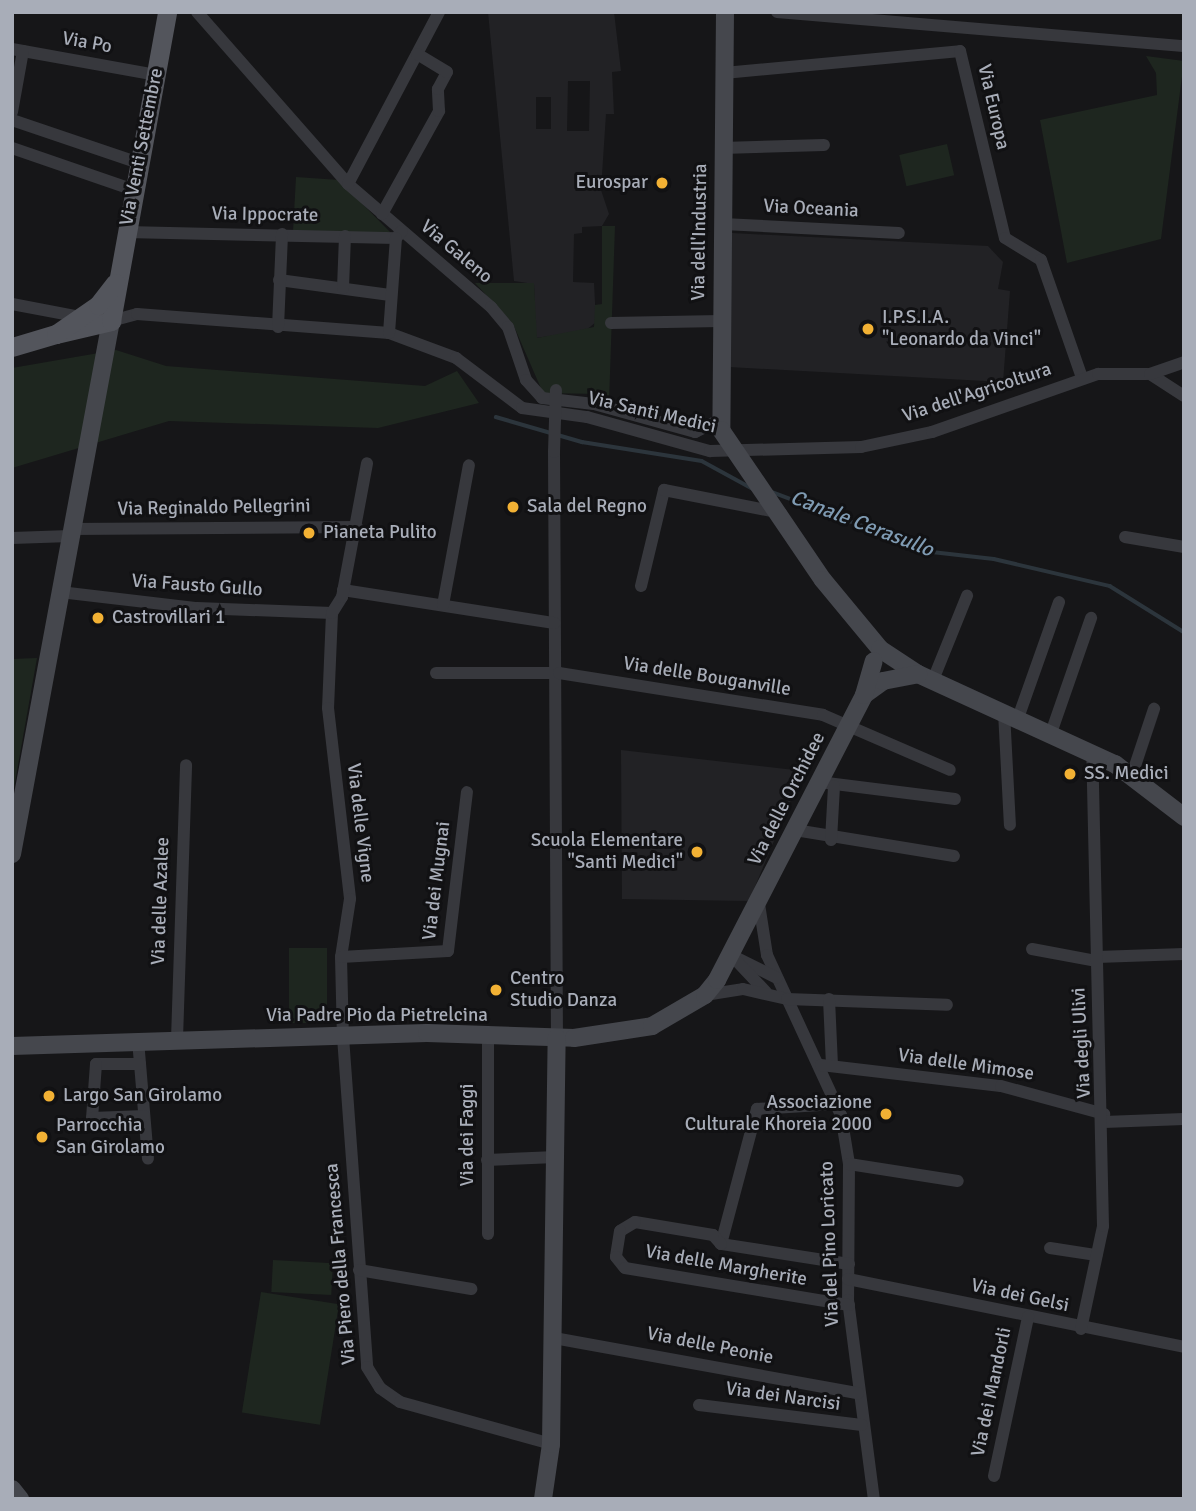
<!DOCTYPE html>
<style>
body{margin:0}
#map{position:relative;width:1196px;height:1511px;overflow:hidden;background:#161618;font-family:Signika,sans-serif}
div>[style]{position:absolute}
.built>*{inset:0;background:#222225}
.green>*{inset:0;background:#1e261f;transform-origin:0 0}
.stream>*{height:3.5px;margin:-1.75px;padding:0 1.75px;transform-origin:1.75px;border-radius:1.75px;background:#2c353c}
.street>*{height:12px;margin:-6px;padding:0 6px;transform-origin:6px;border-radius:6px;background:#37383d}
.secondary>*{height:18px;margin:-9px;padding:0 9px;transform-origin:9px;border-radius:9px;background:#45474d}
.primary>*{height:19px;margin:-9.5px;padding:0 9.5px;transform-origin:9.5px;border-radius:9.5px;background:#53555c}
.street-bridge>*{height:12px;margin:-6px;padding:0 6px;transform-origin:6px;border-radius:6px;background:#37383d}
.dots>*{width:19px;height:19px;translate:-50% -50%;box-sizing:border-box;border:4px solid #111113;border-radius:50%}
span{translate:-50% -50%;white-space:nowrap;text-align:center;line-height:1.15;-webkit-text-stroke:6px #111113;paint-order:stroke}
.street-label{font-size:19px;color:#a8adb8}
.poi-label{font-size:19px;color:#a8adb8}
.right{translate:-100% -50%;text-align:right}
.left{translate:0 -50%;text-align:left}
.water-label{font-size:21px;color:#7f9bb3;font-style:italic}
.frame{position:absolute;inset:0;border:14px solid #a8adb8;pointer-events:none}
</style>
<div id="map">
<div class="built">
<div style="clip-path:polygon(evenodd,488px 12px,614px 12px,621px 71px,612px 72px,614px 114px,606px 114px,601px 190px,609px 214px,602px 226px,582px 227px,582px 233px,574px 234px,573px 282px,594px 283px,596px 322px,585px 331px,536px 338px,534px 284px,514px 281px,488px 12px,568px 81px,590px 81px,589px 131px,567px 131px,568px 81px,488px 12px,536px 97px,551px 97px,551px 129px,536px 129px,536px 97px)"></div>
<div style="clip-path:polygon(732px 233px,988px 246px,1003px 262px,998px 289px,1010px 291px,1003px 382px,729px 367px)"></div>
<div style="clip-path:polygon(621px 750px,803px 771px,749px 901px,622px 899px)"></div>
</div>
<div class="green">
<div style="clip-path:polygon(1146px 56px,1184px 61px,1161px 239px,1067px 263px,1040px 120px,1157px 95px,1156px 73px)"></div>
<div style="left:947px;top:144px;width:32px;height:49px;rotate:77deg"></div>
<div style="clip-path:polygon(296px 177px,339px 180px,390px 232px,293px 232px)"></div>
<div style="clip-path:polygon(602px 226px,615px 226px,609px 403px,600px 394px,543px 393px,513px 324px,475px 283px,534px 283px,537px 338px,594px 327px,595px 305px,602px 304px)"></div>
<div style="clip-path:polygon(116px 350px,166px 366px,425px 386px,457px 371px,479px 403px,378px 428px,169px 421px,12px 468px,12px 368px)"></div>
<div style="clip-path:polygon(37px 658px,12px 799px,12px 659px)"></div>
<div style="left:289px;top:948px;width:38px;height:75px"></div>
<div style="left:273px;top:1260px;width:60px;height:32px;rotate:3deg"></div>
<div style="left:261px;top:1292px;width:79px;height:122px;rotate:9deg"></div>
</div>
<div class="stream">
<div style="left:496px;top:417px;width:90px;rotate:16.2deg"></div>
<div style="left:582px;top:442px;width:121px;rotate:9deg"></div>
<div style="left:702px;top:461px;width:60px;rotate:28.7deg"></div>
<div style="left:769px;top:491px;width:174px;rotate:20.5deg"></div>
<div style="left:932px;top:552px;width:62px;rotate:6.4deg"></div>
<div style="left:994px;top:559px;width:119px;rotate:13.1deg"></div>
<div style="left:1110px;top:586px;width:87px;rotate:31.9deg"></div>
</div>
<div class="street">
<div style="left:197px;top:12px;width:229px;rotate:48.7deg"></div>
<div style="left:348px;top:184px;width:189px;rotate:40.7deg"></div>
<div style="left:491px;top:307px;width:26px;rotate:50deg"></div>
<div style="left:508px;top:327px;width:56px;rotate:71.2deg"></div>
<div style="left:526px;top:380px;width:24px;rotate:48deg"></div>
<div style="left:542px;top:398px;width:52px;rotate:6.6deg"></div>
<div style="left:594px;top:404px;width:105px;rotate:15.5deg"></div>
<div style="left:695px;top:432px;width:28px;rotate:-26deg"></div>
<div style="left:777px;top:12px;width:408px;rotate:4.8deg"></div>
<div style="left:12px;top:49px;width:146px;rotate:10.2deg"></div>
<div style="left:724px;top:73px;width:237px;rotate:-5.3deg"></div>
<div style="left:960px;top:51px;width:192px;rotate:76.5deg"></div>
<div style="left:1005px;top:238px;width:42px;rotate:31.4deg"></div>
<div style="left:1041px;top:260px;width:125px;rotate:70.8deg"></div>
<div style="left:12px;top:112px;width:62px;rotate:-79.8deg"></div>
<div style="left:12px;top:120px;width:134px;rotate:18.7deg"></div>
<div style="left:12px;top:148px;width:129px;rotate:19deg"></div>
<div style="left:722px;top:148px;width:102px;rotate:-1.7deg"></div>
<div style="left:348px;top:184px;width:195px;rotate:-62.1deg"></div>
<div style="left:382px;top:214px;width:118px;rotate:-61deg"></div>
<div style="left:439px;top:111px;width:22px;rotate:-93deg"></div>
<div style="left:438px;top:89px;width:19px;rotate:-62deg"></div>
<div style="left:447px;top:72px;width:35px;rotate:-149deg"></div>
<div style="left:723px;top:224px;width:176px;rotate:2.9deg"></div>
<div style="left:126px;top:232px;width:270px;rotate:1.3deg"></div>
<div style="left:396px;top:238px;width:9px;rotate:-49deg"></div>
<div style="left:279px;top:280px;width:112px;rotate:7.7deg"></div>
<div style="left:343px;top:288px;width:52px;rotate:-87.8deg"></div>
<div style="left:12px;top:304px;width:69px;rotate:10.8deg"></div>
<div style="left:111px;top:321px;width:27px;rotate:-15deg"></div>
<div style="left:137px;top:314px;width:253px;rotate:4.3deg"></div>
<div style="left:389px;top:333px;width:72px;rotate:20.5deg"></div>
<div style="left:456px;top:358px;width:83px;rotate:37.1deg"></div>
<div style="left:522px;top:408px;width:66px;rotate:7.9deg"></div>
<div style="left:587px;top:417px;width:128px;rotate:15.5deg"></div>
<div style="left:710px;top:451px;width:151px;rotate:-1.5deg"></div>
<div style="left:861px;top:447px;width:73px;rotate:-11.9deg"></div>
<div style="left:932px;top:432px;width:176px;rotate:-19.3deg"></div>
<div style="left:1098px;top:374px;width:52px"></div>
<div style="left:1150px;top:374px;width:40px;rotate:32.9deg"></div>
<div style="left:611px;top:323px;width:109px;rotate:-1.1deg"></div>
<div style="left:278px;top:327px;width:93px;rotate:-87.5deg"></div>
<div style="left:389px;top:333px;width:95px;rotate:-85.8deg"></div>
<div style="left:1150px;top:374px;width:36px;rotate:-19deg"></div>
<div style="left:554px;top:452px;width:586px;rotate:89.71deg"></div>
<div style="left:71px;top:529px;width:286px;rotate:-0.4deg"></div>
<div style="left:1125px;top:537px;width:60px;rotate:9.6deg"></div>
<div style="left:12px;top:538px;width:58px;rotate:-2deg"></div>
<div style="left:641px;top:586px;width:99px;rotate:-76.5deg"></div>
<div style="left:664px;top:490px;width:119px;rotate:11.1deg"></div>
<div style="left:343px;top:590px;width:214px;rotate:8.9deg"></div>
<div style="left:60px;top:592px;width:138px;rotate:6.7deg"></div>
<div style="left:197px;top:608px;width:135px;rotate:2.1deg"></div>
<div style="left:443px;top:605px;width:142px;rotate:-79.5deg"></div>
<div style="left:332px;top:613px;width:95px;rotate:92.4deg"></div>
<div style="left:328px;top:708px;width:192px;rotate:83.4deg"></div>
<div style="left:350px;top:899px;width:59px;rotate:98.8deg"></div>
<div style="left:341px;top:957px;width:80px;rotate:88.6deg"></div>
<div style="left:343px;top:1037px;width:331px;rotate:85.8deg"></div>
<div style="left:367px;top:1367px;width:25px;rotate:58deg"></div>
<div style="left:380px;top:1388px;width:24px;rotate:35deg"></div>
<div style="left:400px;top:1402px;width:157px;rotate:15.5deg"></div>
<div style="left:332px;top:613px;width:19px;rotate:-58deg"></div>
<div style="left:342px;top:597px;width:136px;rotate:-79.4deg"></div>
<div style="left:436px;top:673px;width:123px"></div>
<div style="left:559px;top:673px;width:267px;rotate:9deg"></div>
<div style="left:823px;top:715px;width:138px;rotate:23.4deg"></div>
<div style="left:933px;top:680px;width:91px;rotate:-68deg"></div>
<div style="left:1004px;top:712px;width:113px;rotate:87deg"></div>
<div style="left:1018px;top:718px;width:123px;rotate:-70.5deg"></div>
<div style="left:1051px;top:733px;width:122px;rotate:-70.8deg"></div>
<div style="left:1132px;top:775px;width:70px;rotate:-71.6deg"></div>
<div style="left:819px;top:782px;width:137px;rotate:7.1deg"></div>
<div style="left:795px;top:830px;width:161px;rotate:9.3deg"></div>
<div style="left:831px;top:840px;width:54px;rotate:-86.8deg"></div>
<div style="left:759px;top:904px;width:52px;rotate:81.1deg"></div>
<div style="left:767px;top:955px;width:176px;rotate:65.2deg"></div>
<div style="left:841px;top:1115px;width:50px;rotate:80.7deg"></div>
<div style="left:849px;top:1164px;width:136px;rotate:90.4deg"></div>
<div style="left:848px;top:1300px;width:201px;rotate:82.6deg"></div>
<div style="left:1032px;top:949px;width:66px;rotate:10.5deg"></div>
<div style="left:731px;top:955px;width:51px;rotate:26.6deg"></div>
<div style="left:731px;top:955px;width:51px;rotate:46.6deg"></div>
<div style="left:341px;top:957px;width:107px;rotate:-3.2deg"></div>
<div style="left:448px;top:951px;width:160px;rotate:-83.2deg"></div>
<div style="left:1097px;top:957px;width:87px;rotate:-2deg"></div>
<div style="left:705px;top:995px;width:38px;rotate:-9deg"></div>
<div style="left:743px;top:989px;width:45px;rotate:12.8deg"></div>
<div style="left:787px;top:999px;width:160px;rotate:2.1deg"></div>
<div style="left:829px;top:999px;width:67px;rotate:87.4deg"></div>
<div style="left:177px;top:1039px;width:274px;rotate:-88.1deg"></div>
<div style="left:138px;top:1040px;width:119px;rotate:85.2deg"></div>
<div style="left:140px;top:1064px;width:44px;rotate:180deg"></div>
<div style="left:96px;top:1064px;width:54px;rotate:94.2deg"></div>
<div style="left:92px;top:1118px;width:52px;rotate:-2.2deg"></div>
<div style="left:821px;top:1065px;width:181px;rotate:6.7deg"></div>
<div style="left:1001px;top:1086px;width:107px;rotate:15.2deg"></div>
<div style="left:1104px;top:1122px;width:80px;rotate:-2.1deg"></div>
<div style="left:487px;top:1160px;width:69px;rotate:-2.5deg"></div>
<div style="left:849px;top:1164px;width:110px;rotate:8.9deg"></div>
<div style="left:488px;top:1234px;width:198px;rotate:-90deg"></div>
<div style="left:721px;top:1244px;width:140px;rotate:-75.1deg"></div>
<div style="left:757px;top:1109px;width:79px;rotate:-3.6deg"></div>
<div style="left:1050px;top:1248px;width:47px;rotate:8.7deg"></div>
<div style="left:849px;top:1264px;width:130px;rotate:-171.1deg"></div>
<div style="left:721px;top:1244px;width:12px;rotate:-132deg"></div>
<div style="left:713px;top:1235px;width:79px;rotate:-170.5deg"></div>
<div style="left:635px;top:1222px;width:17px;rotate:149deg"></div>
<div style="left:620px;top:1231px;width:26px;rotate:99deg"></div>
<div style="left:616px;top:1257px;width:14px;rotate:51deg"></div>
<div style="left:625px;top:1268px;width:227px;rotate:9.4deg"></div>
<div style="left:359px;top:1270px;width:114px;rotate:9.6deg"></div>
<div style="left:848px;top:1279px;width:343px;rotate:11.4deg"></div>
<div style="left:1081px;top:1329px;width:105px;rotate:-77.9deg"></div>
<div style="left:1103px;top:1226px;width:474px;rotate:-91.3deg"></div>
<div style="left:554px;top:1338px;width:309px;rotate:10.3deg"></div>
<div style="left:699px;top:1405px;width:164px;rotate:7deg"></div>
<div style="left:994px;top:1476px;width:163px;rotate:-77.9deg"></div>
</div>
<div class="secondary">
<div style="left:725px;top:12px;width:418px;rotate:90.5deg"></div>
<div style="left:721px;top:430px;width:181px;rotate:55.8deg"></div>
<div style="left:823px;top:580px;width:89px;rotate:50.4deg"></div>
<div style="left:880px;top:649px;width:45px;rotate:33.3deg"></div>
<div style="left:918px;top:674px;width:217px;rotate:24.6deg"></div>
<div style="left:1115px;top:764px;width:87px;rotate:37.5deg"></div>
<div style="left:864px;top:695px;width:24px;rotate:-36deg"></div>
<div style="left:883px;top:681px;width:36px;rotate:-11deg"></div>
<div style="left:12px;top:854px;width:542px;rotate:-79.48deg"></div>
<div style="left:12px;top:1046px;width:415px;rotate:-1.8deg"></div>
<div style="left:427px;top:1033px;width:147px;rotate:1.9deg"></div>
<div style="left:574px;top:1038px;width:79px;rotate:-8.7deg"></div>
<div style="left:652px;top:1026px;width:61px;rotate:-30.3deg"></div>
<div style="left:705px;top:995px;width:19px;rotate:-51deg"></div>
<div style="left:717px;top:980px;width:321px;rotate:-62.7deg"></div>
<div style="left:864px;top:695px;width:35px;rotate:-74deg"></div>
<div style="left:12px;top:1489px;width:13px;rotate:51deg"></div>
<div style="left:543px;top:1499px;width:56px;rotate:-81.7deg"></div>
<div style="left:551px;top:1444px;width:406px;rotate:-89.2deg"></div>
</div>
<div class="primary">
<div style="left:56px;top:334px;width:57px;rotate:-13.3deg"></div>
<div style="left:111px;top:321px;width:314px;rotate:-79.7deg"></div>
<div style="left:12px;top:347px;width:46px;rotate:-16.5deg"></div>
<div style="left:56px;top:334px;width:51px;rotate:-34.6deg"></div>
<div style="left:98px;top:305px;width:28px;rotate:-52deg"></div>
</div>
<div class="street-bridge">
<div style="left:554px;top:452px;width:62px;rotate:-88.2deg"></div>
</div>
<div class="dots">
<div style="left:662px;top:183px;background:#f2b134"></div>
<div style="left:868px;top:329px;background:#f2b134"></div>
<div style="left:513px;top:507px;background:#f2b134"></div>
<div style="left:309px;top:533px;background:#f2b134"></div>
<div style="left:98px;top:618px;background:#f2b134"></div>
<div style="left:1070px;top:774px;background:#f2b134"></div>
<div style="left:697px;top:852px;background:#f2b134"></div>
<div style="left:496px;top:990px;background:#f2b134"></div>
<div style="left:49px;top:1096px;background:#f2b134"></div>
<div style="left:886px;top:1114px;background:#f2b134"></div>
<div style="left:42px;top:1137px;background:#f2b134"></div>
</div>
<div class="street-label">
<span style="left:87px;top:43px;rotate:10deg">Via Po</span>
<span style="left:993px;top:107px;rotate:77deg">Via Europa</span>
<span style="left:142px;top:147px;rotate:-79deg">Via Venti Settembre</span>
<span style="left:811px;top:209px;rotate:3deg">Via Oceania</span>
<span style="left:265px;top:215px;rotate:1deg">Via Ippocrate</span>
<span style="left:700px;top:232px;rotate:-89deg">Via dell'Industria</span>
<span style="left:456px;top:252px;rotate:40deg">Via Galeno</span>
<span style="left:977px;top:393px;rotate:-18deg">Via dell'Agricoltura</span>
<span style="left:652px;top:413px;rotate:13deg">Via Santi Medici</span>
<span style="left:214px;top:508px;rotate:-1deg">Via Reginaldo Pellegrini</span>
<span style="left:197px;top:586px;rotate:4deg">Via Fausto Gullo</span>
<span style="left:707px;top:677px;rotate:9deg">Via delle Bouganville</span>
<span style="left:787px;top:799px;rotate:-63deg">Via delle Orchidee</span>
<span style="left:360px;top:823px;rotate:83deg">Via delle Vigne</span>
<span style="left:437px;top:881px;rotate:-83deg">Via dei Mugnai</span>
<span style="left:161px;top:901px;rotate:-88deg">Via delle Azalee</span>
<span style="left:377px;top:1016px">Via Padre Pio da Pietrelcina</span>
<span style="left:1082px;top:1043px;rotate:-93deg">Via degli Ulivi</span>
<span style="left:966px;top:1065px;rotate:8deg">Via delle Mimose</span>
<span style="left:468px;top:1135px;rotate:-90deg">Via dei Faggi</span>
<span style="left:830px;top:1244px;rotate:-92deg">Via del Pino Loricato</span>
<span style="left:341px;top:1264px;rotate:-95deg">Via Piero della Francesca</span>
<span style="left:726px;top:1266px;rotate:10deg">Via delle Margherite</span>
<span style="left:1020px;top:1296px;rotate:12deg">Via dei Gelsi</span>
<span style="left:710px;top:1346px;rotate:11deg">Via delle Peonie</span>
<span style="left:992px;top:1392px;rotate:-78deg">Via dei Mandorli</span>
<span style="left:783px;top:1397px;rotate:8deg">Via dei Narcisi</span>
</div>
<div class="poi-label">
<span class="right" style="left:648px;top:183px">Eurospar</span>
<span class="left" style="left:882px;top:329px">I.P.S.I.A.<br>"Leonardo da Vinci"</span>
<span class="left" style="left:527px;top:507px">Sala del Regno</span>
<span class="left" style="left:323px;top:533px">Pianeta Pulito</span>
<span class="left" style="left:112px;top:618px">Castrovillari 1</span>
<span class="left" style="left:1084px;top:774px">SS. Medici</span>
<span class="right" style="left:683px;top:852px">Scuola Elementare<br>"Santi Medici"</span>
<span class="left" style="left:510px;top:990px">Centro<br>Studio Danza</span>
<span class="left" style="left:63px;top:1096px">Largo San Girolamo</span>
<span class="right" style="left:872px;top:1114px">Associazione<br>Culturale Khoreia 2000</span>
<span class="left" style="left:56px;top:1137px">Parrocchia<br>San Girolamo</span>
</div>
<div class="water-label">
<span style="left:862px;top:523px;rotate:21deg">Canale Cerasullo</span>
</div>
<div class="frame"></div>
</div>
